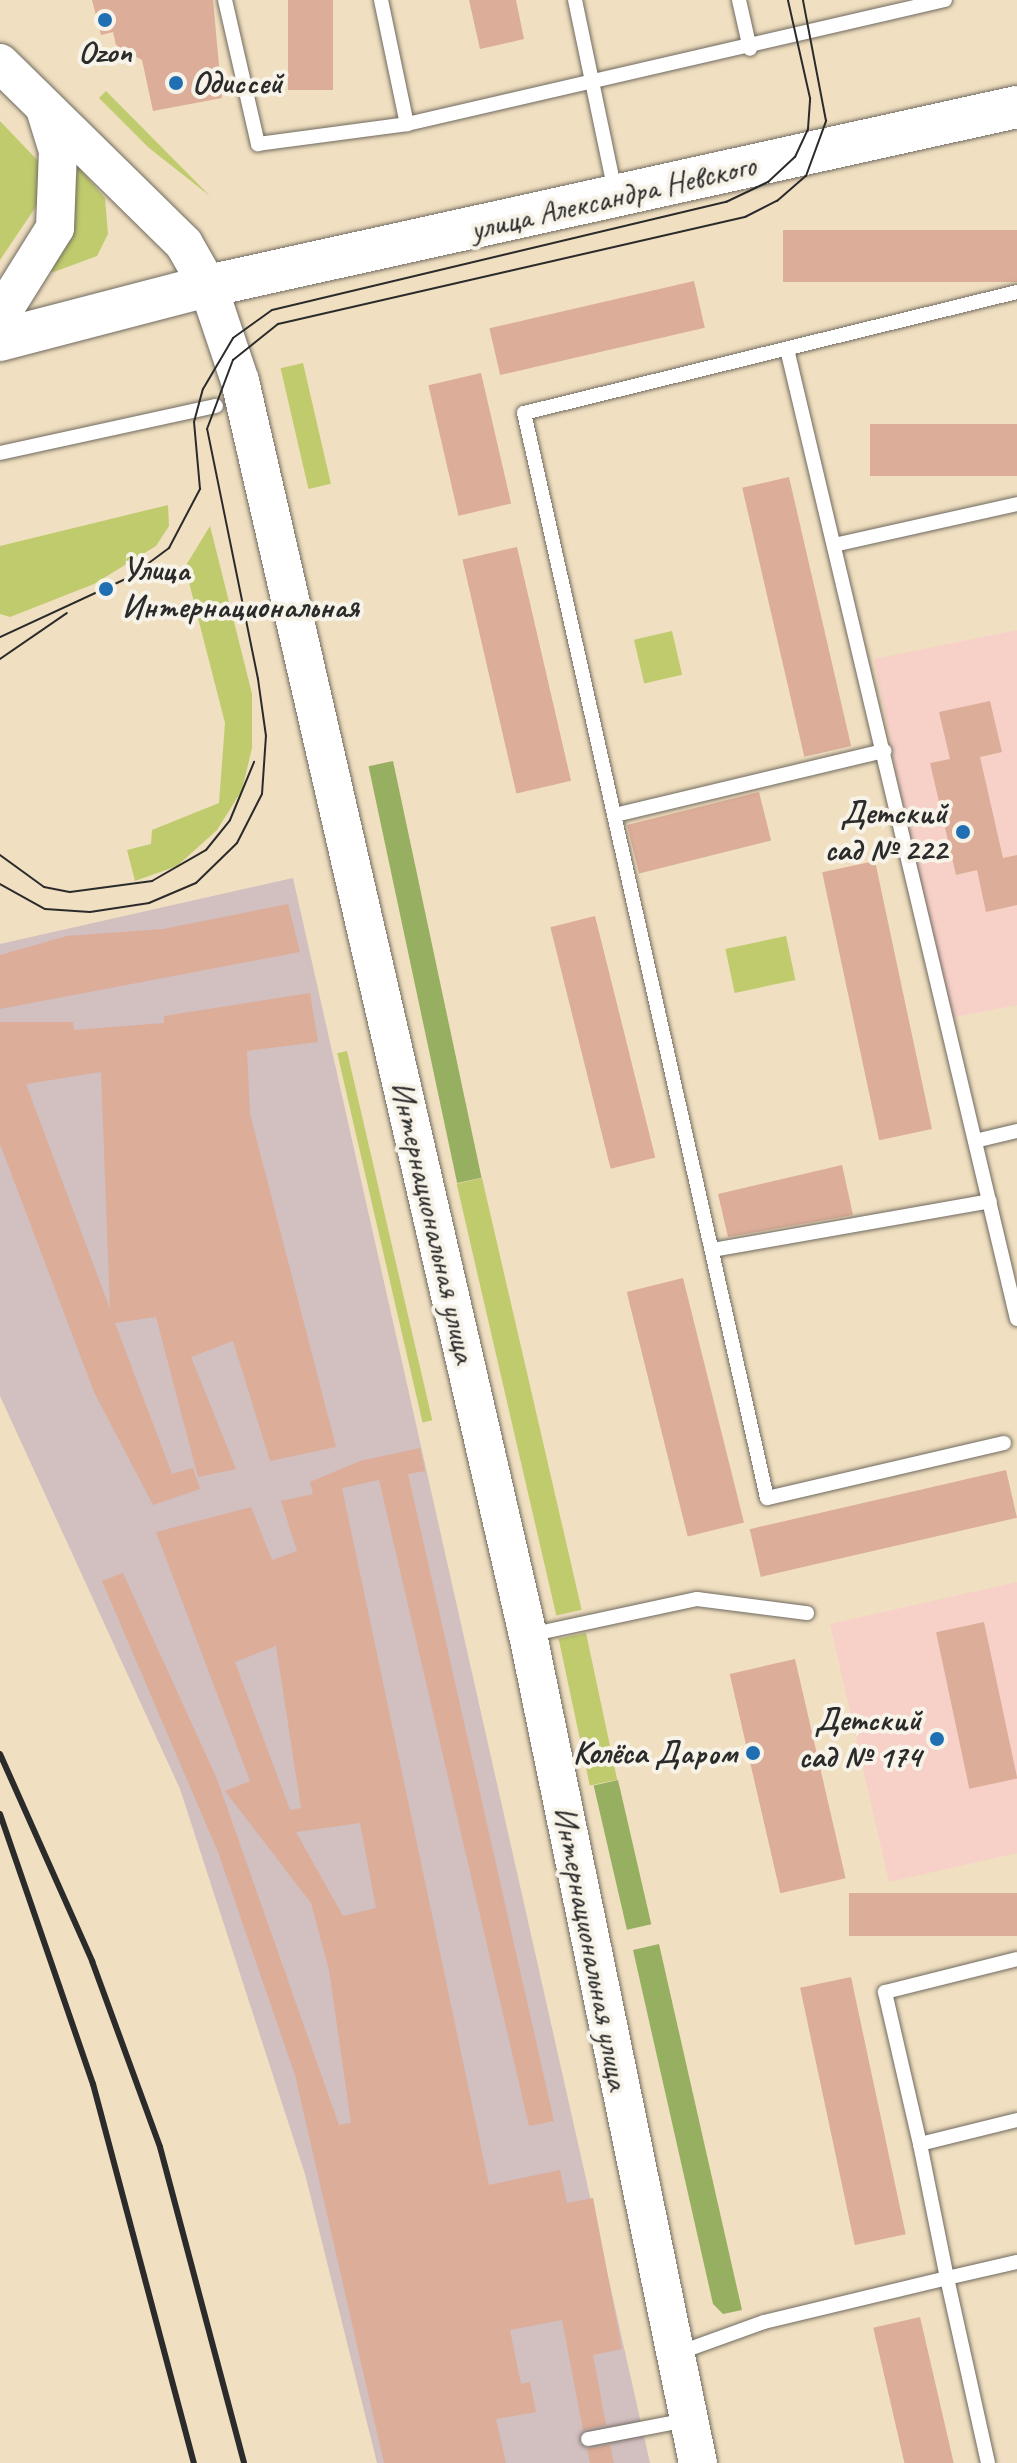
<!DOCTYPE html>
<meta charset="utf-8">
<style>
body{margin:0}
#map{position:relative;width:1017px;height:2463px;overflow:hidden;background:#f0dfc0;font-family:Caveat,sans-serif}
div>[style]{position:absolute}
.built>*{inset:0;background:#f7d1c8}
.industrial>*{inset:0;background:#d2bfc0}
.green>*{inset:0;background:#bfcb6d;transform-origin:0 0}
.forest>*{inset:0;background:#97af60;transform-origin:0 0}
.building>*{inset:0;background:#dcad98;transform-origin:0 0}
.roads{filter:drop-shadow(0 0 2px #706a5f) drop-shadow(0 0 2px #706a5f)}
.lane>*{height:14px;margin:-7px;padding:0 7px;transform-origin:7px;border-radius:7px;background:#fff}
.secondary>*{height:38px;margin:-19px;padding:0 19px;transform-origin:19px;border-radius:19px;background:#fff}
.primary>*{height:42px;margin:-21px;padding:0 21px;transform-origin:21px;border-radius:21px;background:#fff}
.tram>*{height:2px;margin:-1px;padding:0 1px;transform-origin:1px;border-radius:1px;background:#2b2b2b}
.rail>*{height:6px;margin:-3px;padding:0 3px;transform-origin:3px;border-radius:3px;background:#2b2b2b}
.dots>*{width:22px;height:22px;translate:-50% -50%;box-sizing:border-box;border:4px solid #f7f3e8;border-radius:50%}
span{translate:-50% -50%;white-space:nowrap;text-align:center;line-height:1.15;-webkit-text-stroke:8px #f7f3e8;paint-order:stroke}
.poi-label{font-size:32px;color:#2b2b2b;font-weight:700}
.left{translate:0 -50%;text-align:left}
.right{translate:-100% -50%;text-align:right}
.street-label{font-size:32px;color:#2b2b2b}
</style>
<div id="map">
<div class="built">
<div style="clip-path:polygon(1017px 630px,1017px 1005px,945px 1019px,874px 659px)"></div>
<div style="clip-path:polygon(1017px 1582px,1017px 1853px,889px 1882px,830px 1624px)"></div>
</div>
<div class="industrial">
<div style="clip-path:polygon(293px 878px,650px 2463px,377px 2463px,305px 2174px,180px 1789px,0 1396px,0 944px)"></div>
</div>
<div class="green">
<div style="clip-path:polygon(106px 91px,210px 196px,149px 148px,99px 98px)"></div>
<div style="clip-path:polygon(0 121px,40px 163px,37px 205px,0 260px)"></div>
<div style="clip-path:polygon(77px 166px,105px 198px,108px 234px,97px 256px,51px 273px,72px 220px)"></div>
<div style="left:303px;top:363px;width:124px;height:23px;rotate:77deg"></div>
<div style="clip-path:polygon(168px 505px,169px 526px,156px 546px,94px 584px,10px 617px,0 614px,0 546px)"></div>
<div style="clip-path:polygon(210px 526px,252px 694px,252px 748px,242px 790px,217px 830px,177px 866px,135px 881px,127px 850px,151px 844px,152px 830px,219px 803px,225px 723px,185px 567px)"></div>
<div style="left:672px;top:631px;width:45px;height:39px;rotate:77deg"></div>
<div style="left:786px;top:936px;width:45px;height:62px;rotate:78deg"></div>
<div style="left:347px;top:1051px;width:379px;height:10px;rotate:77deg"></div>
<div style="left:482px;top:1178px;width:443px;height:26px;rotate:77deg"></div>
<div style="left:586px;top:1633px;width:150px;height:28px;rotate:78deg"></div>
</div>
<div class="forest">
<div style="left:393px;top:761px;width:426px;height:25px;rotate:78deg"></div>
<div style="left:618px;top:1780px;width:148px;height:25px;rotate:77deg"></div>
<div style="clip-path:polygon(659px 1944px,742px 2310px,723px 2314px,713px 2304px,633px 1950px)"></div>
</div>
<div class="building">
<div style="clip-path:polygon(92px 0,213px 0,222px 98px,153px 111px,142px 60px,116px 45px,113px 32px,101px 35px)"></div>
<div style="left:288px;top:0;width:45px;height:90px"></div>
<div style="clip-path:polygon(469px 0,516px 0,524px 39px,480px 49px)"></div>
<div style="left:1017px;top:230px;width:52px;height:234px;rotate:90deg"></div>
<div style="left:694px;top:281px;width:48px;height:210px;rotate:77deg"></div>
<div style="left:481px;top:373px;width:134px;height:54px;rotate:77deg"></div>
<div style="left:1017px;top:424px;width:52px;height:147px;rotate:90deg"></div>
<div style="left:789px;top:477px;width:276px;height:48px;rotate:77deg"></div>
<div style="left:517px;top:547px;width:240px;height:56px;rotate:77deg"></div>
<div style="clip-path:polygon(990px 701px,1002px 752px,980px 757px,1003px 858px,1017px 855px,1017px 905px,986px 912px,977px 870px,956px 875px,930px 763px,950px 759px,939px 712px)"></div>
<div style="left:759px;top:792px;width:50px;height:136px;rotate:76deg"></div>
<div style="left:875px;top:861px;width:274px;height:54px;rotate:78deg"></div>
<div style="clip-path:polygon(288px 904px,300px 952px,0 1009px,0 955px,67px 936px,163px 929px)"></div>
<div style="left:595px;top:916px;width:249px;height:46px;rotate:76deg"></div>
<div style="clip-path:polygon(evenodd,310px 993px,318px 1042px,247px 1051px,250px 1114px,336px 1447px,270px 1461px,233px 1341px,191px 1357px,236px 1469px,198px 1477px,156px 1317px,115px 1323px,172px 1474px,193px 1468px,200px 1489px,153px 1505px,94px 1392px,0 1144px,0 1022px,73px 1022px,74px 1030px,164px 1023px,164px 1016px,310px 993px,101px 1072px,110px 1309px,26px 1084px,101px 1072px)"></div>
<div style="clip-path:polygon(842px 1165px,853px 1215px,728px 1237px,718px 1194px)"></div>
<div style="left:683px;top:1278px;width:252px;height:58px;rotate:76deg"></div>
<div style="clip-path:polygon(evenodd,420px 1448px,425px 1471px,408px 1474px,554px 2121px,529px 2126px,379px 1480px,342px 1488px,489px 2185px,560px 2170px,567px 2203px,593px 2198px,622px 2349px,593px 2355px,606px 2425px,583px 2430px,562px 2320px,510px 2330px,521px 2384px,530px 2382px,536px 2412px,496px 2419px,506px 2463px,384px 2463px,295px 2075px,218px 1852px,102px 1581px,123px 1573px,217px 1779px,339px 2125px,351px 2123px,329px 1970px,311px 1903px,225px 1791px,250px 1781px,156px 1532px,251px 1507px,272px 1560px,297px 1551px,281px 1501px,313px 1494px,310px 1482px,360px 1461px,420px 1448px,276px 1646px,301px 1808px,290px 1810px,235px 1662px,276px 1646px,420px 1448px,360px 1823px,376px 1908px,343px 1916px,296px 1832px,360px 1823px)"></div>
<div style="left:1006px;top:1470px;width:49px;height:263px;rotate:77deg"></div>
<div style="left:984px;top:1622px;width:160px;height:49px;rotate:78deg"></div>
<div style="left:795px;top:1659px;width:225px;height:67px;rotate:77deg"></div>
<div style="left:1017px;top:1893px;width:43px;height:168px;rotate:90deg"></div>
<div style="left:851px;top:1977px;width:263px;height:52px;rotate:78deg"></div>
<div style="left:920px;top:2317px;width:150px;height:48px;rotate:77deg"></div>
<div style="clip-path:polygon(610px 2445px,614px 2463px,590px 2463px,587px 2449px)"></div>
</div>
<div class="roads">
<div class="lane">
<div style="left:225px;top:0;width:148px;rotate:77.1deg"></div>
<div style="left:258px;top:144px;width:150px;rotate:-7.6deg"></div>
<div style="left:407px;top:124px;width:552px;rotate:-12.98deg"></div>
<div style="left:381px;top:0;width:127px;rotate:78.2deg"></div>
<div style="left:575px;top:0;width:196px;rotate:78.2deg"></div>
<div style="left:739px;top:0;width:50px;rotate:77.3deg"></div>
<div style="left:787px;top:349px;width:997px;rotate:76.66deg"></div>
<div style="left:0;top:453px;width:221px;rotate:-12.3deg"></div>
<div style="left:834px;top:545px;width:188px;rotate:-12.6deg"></div>
<div style="left:615px;top:815px;width:277px;rotate:-13.4deg"></div>
<div style="left:975px;top:1141px;width:43px;rotate:-13.4deg"></div>
<div style="left:713px;top:1250px;width:281px;rotate:-10deg"></div>
<div style="left:1004px;top:1443px;width:243px;rotate:166.9deg"></div>
<div style="left:767px;top:1498px;width:1112px;rotate:-102.62deg"></div>
<div style="left:524px;top:413px;width:508px;rotate:-13.79deg"></div>
<div style="left:529px;top:1635px;width:172px;rotate:-12.1deg"></div>
<div style="left:697px;top:1599px;width:111px;rotate:7.3deg"></div>
<div style="left:920px;top:2144px;width:156px;rotate:-103deg"></div>
<div style="left:885px;top:1992px;width:136px;rotate:-14deg"></div>
<div style="left:678px;top:2353px;width:91px;rotate:-19.8deg"></div>
<div style="left:764px;top:2322px;width:188px;rotate:-13.5deg"></div>
<div style="left:947px;top:2278px;width:137px;rotate:-101.4deg"></div>
<div style="left:920px;top:2144px;width:100px;rotate:-13.9deg"></div>
<div style="left:588px;top:2439px;width:101px;rotate:-10.9deg"></div>
<div style="left:988px;top:2463px;width:189px;rotate:-102.5deg"></div>
<div style="left:947px;top:2278px;width:72px;rotate:-12.9deg"></div>
</div>
<div class="secondary">
<div style="left:0;top:63px;width:258px;rotate:44.5deg"></div>
<div style="left:184px;top:244px;width:48px;rotate:60.3deg"></div>
<div style="left:208px;top:286px;width:100px;rotate:71.4deg"></div>
<div style="left:240px;top:381px;width:1287px;rotate:77.07deg"></div>
<div style="left:528px;top:1635px;width:845px;rotate:78.4deg"></div>
<div style="left:0;top:316px;width:104px;rotate:-58deg"></div>
<div style="left:55px;top:228px;width:77px;rotate:-87.8deg"></div>
<div style="left:58px;top:151px;width:44px;rotate:-107.2deg"></div>
</div>
<div class="primary">
<div style="left:0;top:340px;width:215px;rotate:-14.6deg"></div>
<div style="left:208px;top:286px;width:829px;rotate:-12.48deg"></div>
</div>
</div>
<div class="tram">
<div style="left:0;top:637px;width:143px;rotate:-24.8deg"></div>
<div style="left:130px;top:577px;width:49px;rotate:-36.6deg"></div>
<div style="left:169px;top:548px;width:67px;rotate:-62.3deg"></div>
<div style="left:200px;top:489px;width:67px;rotate:-95.1deg"></div>
<div style="left:194px;top:422px;width:34px;rotate:-75deg"></div>
<div style="left:203px;top:389px;width:59px;rotate:-59.5deg"></div>
<div style="left:233px;top:338px;width:48px;rotate:-35.7deg"></div>
<div style="left:272px;top:310px;width:467px;rotate:-13.4deg"></div>
<div style="left:726px;top:202px;width:47px;rotate:-25.5deg"></div>
<div style="left:768px;top:182px;width:37px;rotate:-43deg"></div>
<div style="left:795px;top:157px;width:31px;rotate:-65deg"></div>
<div style="left:808px;top:129px;width:31px;rotate:-86deg"></div>
<div style="left:810px;top:98px;width:100px;rotate:-102.7deg"></div>
<div style="left:0;top:659px;width:81px;rotate:-34.5deg"></div>
<div style="left:0;top:855px;width:54px;rotate:36deg"></div>
<div style="left:44px;top:887px;width:26px;rotate:11deg"></div>
<div style="left:70px;top:892px;width:83px;rotate:-7.6deg"></div>
<div style="left:152px;top:881px;width:62px;rotate:-29.9deg"></div>
<div style="left:206px;top:850px;width:38px;rotate:-51deg"></div>
<div style="left:230px;top:820px;width:63px;rotate:-67.5deg"></div>
<div style="left:0;top:884px;width:51px;rotate:29.1deg"></div>
<div style="left:45px;top:909px;width:45px;rotate:3.8deg"></div>
<div style="left:90px;top:912px;width:60px;rotate:-8.7deg"></div>
<div style="left:149px;top:903px;width:51px;rotate:-23.1deg"></div>
<div style="left:196px;top:883px;width:57px;rotate:-44.3deg"></div>
<div style="left:237px;top:843px;width:55px;rotate:-63deg"></div>
<div style="left:262px;top:794px;width:58px;rotate:-86.1deg"></div>
<div style="left:266px;top:736px;width:58px;rotate:-98deg"></div>
<div style="left:258px;top:679px;width:255px;rotate:-101.5deg"></div>
<div style="left:207px;top:429px;width:74px;rotate:-69.4deg"></div>
<div style="left:233px;top:360px;width:58px;rotate:-38.7deg"></div>
<div style="left:278px;top:324px;width:479px;rotate:-12.9deg"></div>
<div style="left:745px;top:217px;width:36px;rotate:-27deg"></div>
<div style="left:777px;top:201px;width:38px;rotate:-41deg"></div>
<div style="left:806px;top:176px;width:59px;rotate:-70deg"></div>
<div style="left:826px;top:121px;width:123px;rotate:-100.8deg"></div>
</div>
<div class="rail">
<div style="left:0;top:1754px;width:227px;rotate:66deg"></div>
<div style="left:92px;top:1961px;width:198px;rotate:69.9deg"></div>
<div style="left:160px;top:2147px;width:327px;rotate:75.1deg"></div>
<div style="left:0;top:1814px;width:286px;rotate:71deg"></div>
<div style="left:93px;top:2084px;width:392px;rotate:75.1deg"></div>
</div>
<div class="dots">
<div style="left:105px;top:20px;background:#1f6fb2"></div>
<div style="left:176px;top:83px;background:#1f6fb2"></div>
<div style="left:106px;top:589px;background:#1f6fb2"></div>
<div style="left:963px;top:832px;background:#1f6fb2"></div>
<div style="left:937px;top:1739px;background:#1f6fb2"></div>
<div style="left:753px;top:1753px;background:#1f6fb2"></div>
</div>
<div class="poi-label">
<span style="left:105px;top:52px">Ozon</span>
<span class="left" style="left:192px;top:83px">Одиссей</span>
<span class="left" style="left:122px;top:589px">Улица<br>Интернациональная</span>
<span class="right" style="left:947px;top:832px">Детский<br>сад № 222</span>
<span class="right" style="left:921px;top:1739px">Детский<br>сад № 174</span>
<span class="right" style="left:737px;top:1753px">Колёса Даром</span>
</div>
<div class="street-label">
<span style="left:613px;top:198px;rotate:-13deg">улица Александра Невского</span>
<span style="left:433px;top:1222px;rotate:77deg">Интернациональная улица</span>
<span style="left:591px;top:1948px;rotate:79deg">Интернациональная улица</span>
</div>
</div>
